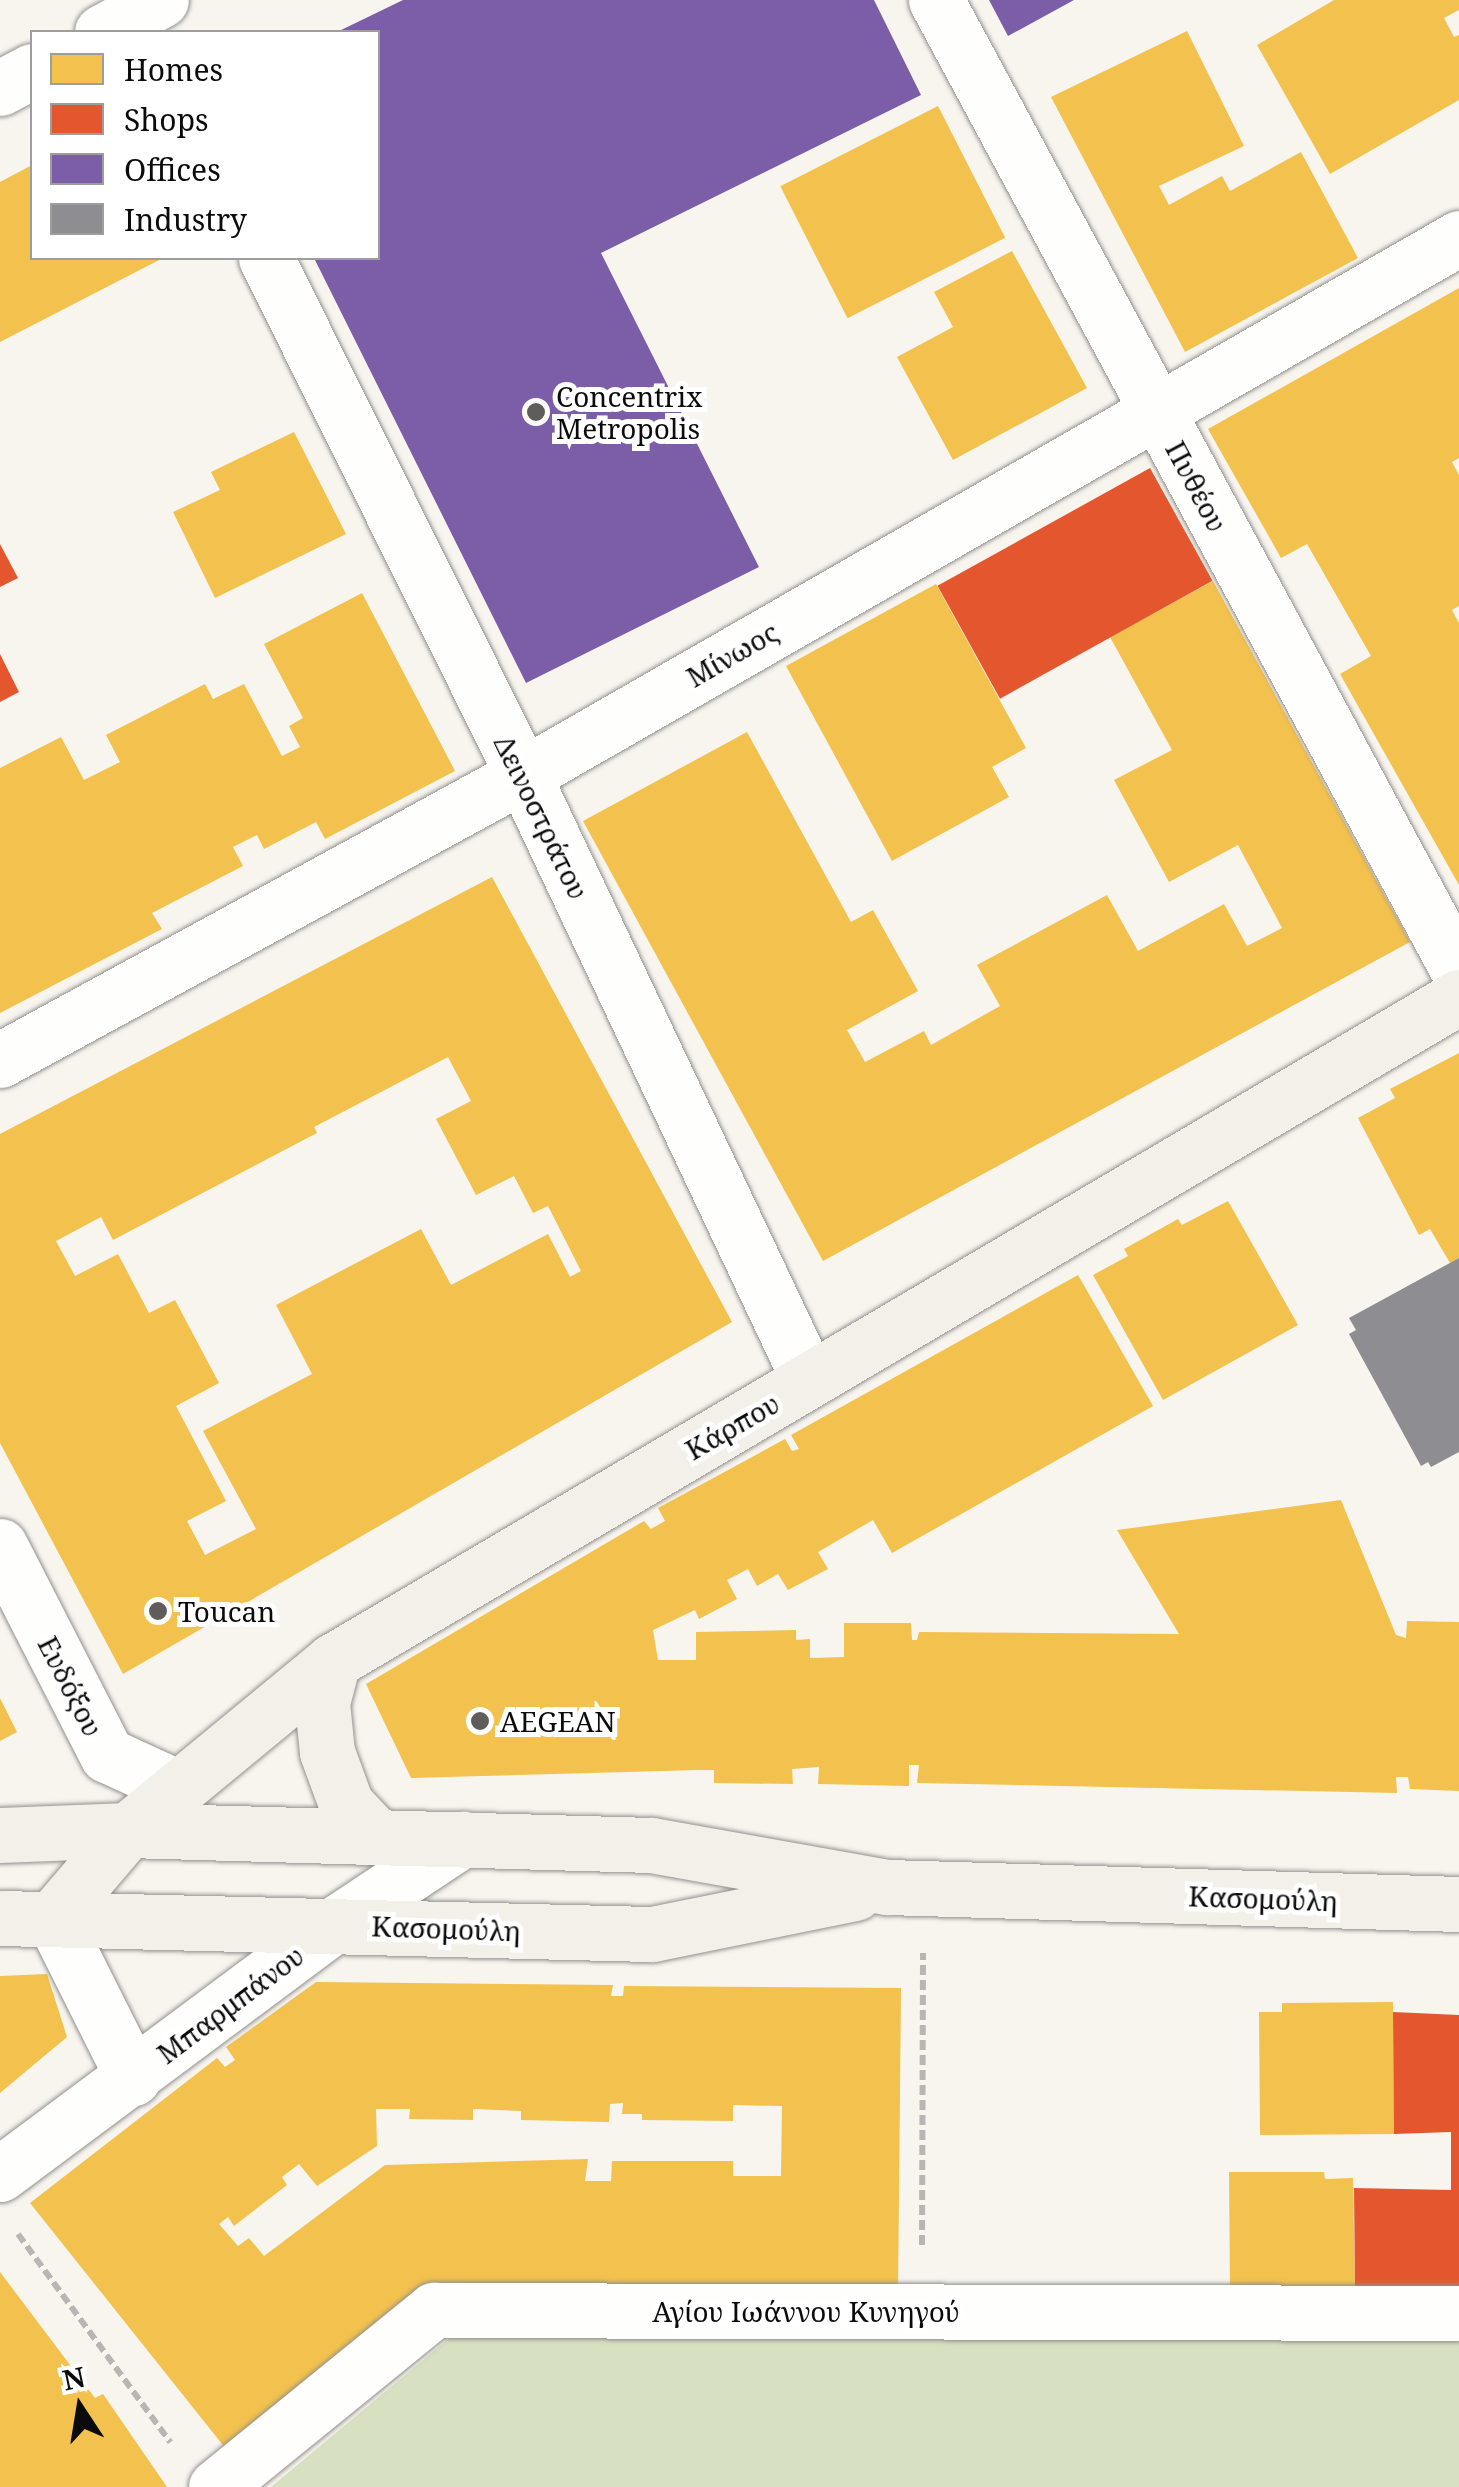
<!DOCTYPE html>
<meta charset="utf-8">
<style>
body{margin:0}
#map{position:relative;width:1459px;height:2487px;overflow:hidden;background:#f8f5ef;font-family:"Noto Serif",serif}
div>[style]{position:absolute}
.forest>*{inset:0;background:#d7e1c1}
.homes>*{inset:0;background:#f2c14e;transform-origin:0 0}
.shops>*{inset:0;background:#e4572e;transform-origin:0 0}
.offices>*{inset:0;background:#7b5ea7}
.industry>*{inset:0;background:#8d8d92}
.path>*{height:6px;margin-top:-3px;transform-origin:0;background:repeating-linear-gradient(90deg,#b7b6b5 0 10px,transparent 0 15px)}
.roads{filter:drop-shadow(0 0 2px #92908e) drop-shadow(0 0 2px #92908e)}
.minor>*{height:55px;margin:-27.5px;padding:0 27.5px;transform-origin:27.5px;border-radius:27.5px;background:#fefefd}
.secondary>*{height:55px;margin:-27.5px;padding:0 27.5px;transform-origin:27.5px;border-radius:27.5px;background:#f3f0e9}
.dots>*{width:28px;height:28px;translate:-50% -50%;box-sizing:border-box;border:5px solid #fff;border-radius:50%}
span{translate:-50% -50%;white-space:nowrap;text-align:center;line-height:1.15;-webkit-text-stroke:10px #fff;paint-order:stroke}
.poi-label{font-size:28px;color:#0b0b0b}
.left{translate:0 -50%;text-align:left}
.street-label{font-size:28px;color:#0b0b0b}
.legend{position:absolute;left:30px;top:30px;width:350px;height:230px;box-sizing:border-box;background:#fff;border:2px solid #9d9d9d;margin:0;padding:12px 18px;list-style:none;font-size:30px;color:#0b0b0b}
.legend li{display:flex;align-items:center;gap:20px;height:50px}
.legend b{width:50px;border:2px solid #9d9d9d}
.north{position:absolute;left:30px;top:2357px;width:100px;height:100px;-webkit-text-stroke:8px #fff;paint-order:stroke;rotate:348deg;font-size:28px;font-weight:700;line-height:40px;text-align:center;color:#0b0b0b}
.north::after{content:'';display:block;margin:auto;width:35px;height:45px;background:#0b0b0b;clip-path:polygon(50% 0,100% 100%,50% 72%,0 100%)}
</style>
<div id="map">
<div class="forest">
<div style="clip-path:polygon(1459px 2325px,1459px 2487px,271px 2487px,452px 2336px)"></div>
</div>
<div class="homes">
<div style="clip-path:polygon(1334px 0,1459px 0,1459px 10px,1444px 18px,1454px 37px,1459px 35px,1459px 100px,1330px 174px,1257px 45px)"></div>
<div style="clip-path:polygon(1187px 31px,1244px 146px,1159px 186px,1169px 205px,1222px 176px,1230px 191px,1301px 152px,1358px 258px,1185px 352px,1051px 97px)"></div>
<div style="left:938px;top:106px;width:148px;height:177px;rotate:63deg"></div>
<div style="clip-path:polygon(32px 165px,32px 258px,163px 258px,0 342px,0 182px)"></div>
<div style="clip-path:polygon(1012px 251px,1087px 388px,953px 460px,897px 357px,953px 327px,934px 292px)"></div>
<div style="clip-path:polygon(1459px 288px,1459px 458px,1452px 462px,1459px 475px,1459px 606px,1452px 610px,1459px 623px,1459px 885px,1340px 674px,1371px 656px,1307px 544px,1281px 558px,1208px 429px)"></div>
<div style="clip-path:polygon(294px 432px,346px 534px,215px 598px,173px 512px,220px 490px,211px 472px)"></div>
<div style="clip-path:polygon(1213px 581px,1410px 942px,823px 1261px,583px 821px,747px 732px,851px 922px,873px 910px,918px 991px,847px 1030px,865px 1062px,924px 1031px,931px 1045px,1000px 1006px,977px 965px,1107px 895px,1138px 951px,1224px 904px,1247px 946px,1282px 928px,1238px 845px,1169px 882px,1114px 780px,1172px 750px,1110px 637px)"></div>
<div style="clip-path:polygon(936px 584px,1026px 748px,992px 767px,1009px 797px,892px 861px,786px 666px)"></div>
<div style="clip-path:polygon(362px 593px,455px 771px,325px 839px,316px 822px,264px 849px,257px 835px,233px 847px,243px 866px,152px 913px,162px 929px,0 1013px,0 768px,61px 737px,84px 780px,120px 762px,106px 735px,205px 684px,213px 699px,244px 684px,282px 756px,300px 747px,289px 726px,303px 718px,264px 644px)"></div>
<div style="clip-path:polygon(evenodd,492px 877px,732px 1322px,123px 1674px,0 1443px,0 1134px,492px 877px,448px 1057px,471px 1101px,436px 1119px,476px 1195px,514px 1176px,533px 1213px,548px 1206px,581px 1271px,570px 1277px,548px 1234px,451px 1285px,421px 1229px,276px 1305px,312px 1374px,203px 1431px,256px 1529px,205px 1555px,187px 1521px,226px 1501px,176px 1406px,219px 1383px,175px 1300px,149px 1313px,118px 1254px,75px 1276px,56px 1241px,101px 1217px,113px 1240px,317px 1133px,314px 1127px,448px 1057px)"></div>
<div style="clip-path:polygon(1459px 1053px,1459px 1258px,1450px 1263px,1430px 1229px,1419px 1235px,1358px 1118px,1395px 1098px,1390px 1089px)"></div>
<div style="clip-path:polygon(1228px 1201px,1298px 1325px,1163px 1400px,1093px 1275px,1128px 1256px,1124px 1249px,1178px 1219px,1182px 1225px)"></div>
<div style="clip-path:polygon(1078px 1275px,1153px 1406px,892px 1553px,873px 1520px,818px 1552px,828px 1569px,788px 1590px,778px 1574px,757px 1586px,748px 1569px,727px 1580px,737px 1599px,699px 1619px,695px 1610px,653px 1630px,658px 1660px,696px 1660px,696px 1632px,796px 1630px,796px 1640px,810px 1639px,810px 1658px,844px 1657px,844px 1623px,911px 1623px,912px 1640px,917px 1640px,919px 1632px,1179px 1634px,1117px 1530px,1341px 1500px,1396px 1635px,1406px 1638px,1407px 1621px,1459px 1622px,1459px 1791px,1410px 1789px,1408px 1777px,1396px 1777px,1397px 1793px,917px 1783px,919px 1765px,909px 1765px,909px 1786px,818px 1784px,819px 1767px,792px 1769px,793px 1784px,714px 1783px,714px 1770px,699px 1770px,411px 1778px,366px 1684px,644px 1521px,651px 1529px,665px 1521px,658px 1508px,785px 1439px,792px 1451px,799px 1449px,791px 1435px)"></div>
<div style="clip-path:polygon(0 1698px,17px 1732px,0 1741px)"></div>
<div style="clip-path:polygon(47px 1974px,67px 2037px,0 2093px,0 1976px)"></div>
<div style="clip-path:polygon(evenodd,316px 1982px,613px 1985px,611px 1996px,623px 1996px,624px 1986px,901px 1988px,898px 2295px,416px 2295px,226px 2449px,30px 2203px,217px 2058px,225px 2067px,235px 2060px,226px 2047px,316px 1982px,623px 2103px,622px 2114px,642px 2114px,642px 2120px,733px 2121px,733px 2105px,782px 2106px,781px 2176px,733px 2176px,733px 2161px,612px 2161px,611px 2181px,585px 2181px,588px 2159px,385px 2165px,264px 2256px,249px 2238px,238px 2246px,219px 2224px,228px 2217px,234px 2226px,287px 2185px,282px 2177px,299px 2164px,317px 2186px,377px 2146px,376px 2109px,410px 2109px,409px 2119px,473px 2120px,473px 2109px,521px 2111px,521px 2120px,609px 2122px,610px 2104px,623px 2103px)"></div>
<div style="clip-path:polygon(1393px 2002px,1394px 2134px,1260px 2135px,1259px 2012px,1282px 2012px,1282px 2003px)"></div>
<div style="clip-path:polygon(1229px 2172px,1324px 2172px,1325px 2179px,1353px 2178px,1355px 2291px,1230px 2290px)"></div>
<div style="clip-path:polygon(0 2272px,95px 2398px,103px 2394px,167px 2487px,0 2487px)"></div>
</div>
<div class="shops">
<div style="left:1150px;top:468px;width:129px;height:243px;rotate:61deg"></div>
<div style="clip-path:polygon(0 544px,18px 578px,0 587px)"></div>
<div style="clip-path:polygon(0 654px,19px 692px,0 702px)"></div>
<div style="clip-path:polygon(1393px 2012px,1459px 2015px,1459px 2292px,1355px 2291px,1354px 2188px,1451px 2190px,1451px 2132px,1394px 2134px)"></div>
</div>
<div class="offices">
<div style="clip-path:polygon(403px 0,874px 0,921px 95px,601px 253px,759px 567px,526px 683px,314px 258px,378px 258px,378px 32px,337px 32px)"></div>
<div style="clip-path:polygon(989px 0,1074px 0,1008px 36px)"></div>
</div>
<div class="industry">
<div style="clip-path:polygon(1459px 1258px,1459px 1452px,1431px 1467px,1428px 1462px,1421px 1466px,1349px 1334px,1356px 1330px,1349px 1318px)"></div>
</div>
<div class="path">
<div style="left:18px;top:2234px;width:258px;rotate:53.8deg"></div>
<div style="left:922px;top:2245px;width:292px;rotate:-89.8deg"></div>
</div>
<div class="roads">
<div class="minor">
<div style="left:936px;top:0;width:1104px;rotate:61.72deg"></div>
<div style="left:102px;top:32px;width:67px;rotate:-28.5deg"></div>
<div style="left:0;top:88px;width:36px;rotate:-28deg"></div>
<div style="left:266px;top:258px;width:577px;rotate:63.57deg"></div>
<div style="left:523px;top:775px;width:669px;rotate:64.7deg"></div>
<div style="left:0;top:1060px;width:596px;rotate:-28.59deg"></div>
<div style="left:523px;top:775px;width:1079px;rotate:-29.84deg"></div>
<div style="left:0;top:1546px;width:235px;rotate:62.9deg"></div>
<div style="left:107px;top:1755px;width:79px;rotate:24.6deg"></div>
<div style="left:53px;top:1918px;width:179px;rotate:63.4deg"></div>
<div style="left:0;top:2174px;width:418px;rotate:-36.7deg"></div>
<div style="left:335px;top:1924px;width:154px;rotate:-33.6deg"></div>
<div style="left:216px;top:2487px;width:281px;rotate:-39.1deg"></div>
<div style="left:434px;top:2310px;width:1025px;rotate:0.17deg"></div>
</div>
<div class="secondary">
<div style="left:333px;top:1661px;width:43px;rotate:104.7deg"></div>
<div style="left:322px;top:1703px;width:49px;rotate:84.2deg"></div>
<div style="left:327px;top:1752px;width:55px;rotate:69.9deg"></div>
<div style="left:346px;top:1804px;width:45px;rotate:46.8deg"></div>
<div style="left:0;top:1835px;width:128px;rotate:-2.2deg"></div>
<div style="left:128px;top:1830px;width:523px;rotate:1.64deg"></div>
<div style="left:651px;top:1845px;width:240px;rotate:10.1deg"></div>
<div style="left:887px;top:1887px;width:572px;rotate:1.7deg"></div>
<div style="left:0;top:1918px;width:652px;rotate:1.41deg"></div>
<div style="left:652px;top:1934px;width:207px;rotate:-11.4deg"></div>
<div style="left:53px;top:1918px;width:116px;rotate:-49.6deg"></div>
<div style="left:128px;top:1830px;width:266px;rotate:-39.5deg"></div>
<div style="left:333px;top:1661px;width:1307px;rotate:-30.53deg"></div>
</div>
</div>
<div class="dots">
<div style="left:536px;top:412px;background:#5e5d5b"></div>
<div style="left:158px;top:1611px;background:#5e5d5b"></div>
<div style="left:480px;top:1721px;background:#5e5d5b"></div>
</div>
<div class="poi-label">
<span class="left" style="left:556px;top:412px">Concentrix<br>Metropolis</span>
<span class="left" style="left:178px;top:1611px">Toucan</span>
<span class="left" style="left:500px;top:1721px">AEGEAN</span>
</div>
<div class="street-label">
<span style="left:1197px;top:486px;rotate:62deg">Πυθέου</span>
<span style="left:732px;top:654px;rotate:-30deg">Μίνωος</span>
<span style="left:542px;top:817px;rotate:64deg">Δεινοστράτου</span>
<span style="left:732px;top:1426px;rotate:-30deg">Κάρπου</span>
<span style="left:71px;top:1686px;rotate:63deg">Ευδόξου</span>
<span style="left:1263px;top:1898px;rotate:2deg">Κασομούλη</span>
<span style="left:446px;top:1928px;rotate:2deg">Κασομούλη</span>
<span style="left:230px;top:2004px;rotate:-37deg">Μπαρμπάνου</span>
<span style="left:806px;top:2311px">Αγίου Ιωάννου Κυνηγού</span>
</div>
<ul class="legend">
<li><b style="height:28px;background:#f2c14e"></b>Homes</li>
<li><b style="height:28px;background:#e4572e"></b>Shops</li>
<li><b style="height:28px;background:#7b5ea7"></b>Offices</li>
<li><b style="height:28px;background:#8d8d92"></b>Industry</li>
</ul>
<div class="north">N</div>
</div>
